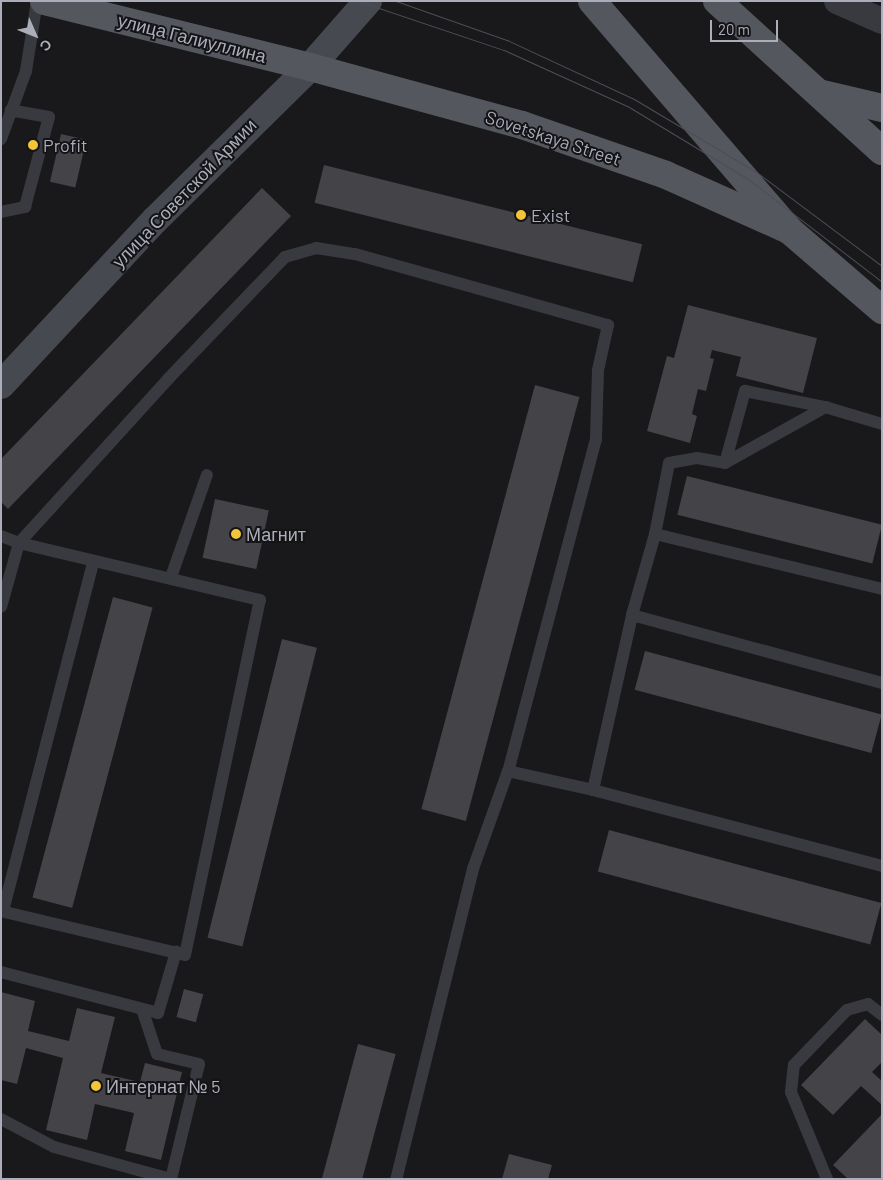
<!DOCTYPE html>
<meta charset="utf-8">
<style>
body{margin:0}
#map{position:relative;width:883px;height:1180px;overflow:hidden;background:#19191b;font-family:Barlow,sans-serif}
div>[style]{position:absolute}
.building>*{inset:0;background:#434348;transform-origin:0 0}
.lane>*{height:12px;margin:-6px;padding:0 6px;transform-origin:6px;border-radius:6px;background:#393a40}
.street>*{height:26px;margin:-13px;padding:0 13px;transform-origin:13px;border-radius:13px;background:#393a40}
.secondary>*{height:28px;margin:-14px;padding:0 14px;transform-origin:14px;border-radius:14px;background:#474950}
.primary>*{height:28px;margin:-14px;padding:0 14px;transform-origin:14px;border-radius:14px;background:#55575f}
.tram>*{height:1px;margin:-0.5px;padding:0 0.5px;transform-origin:0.5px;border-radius:0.5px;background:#4c4e55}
.dots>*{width:14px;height:14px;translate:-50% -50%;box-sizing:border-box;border:2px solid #141316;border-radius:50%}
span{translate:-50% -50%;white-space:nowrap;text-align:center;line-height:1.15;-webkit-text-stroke:4px #141316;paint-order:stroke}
.street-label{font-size:18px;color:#abaeba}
.poi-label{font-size:18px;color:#abaeba}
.left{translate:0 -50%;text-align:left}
.frame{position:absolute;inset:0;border:2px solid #abaeba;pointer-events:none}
.north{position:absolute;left:10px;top:10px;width:50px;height:50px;-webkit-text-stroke:4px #141316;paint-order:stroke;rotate:134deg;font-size:14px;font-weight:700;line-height:20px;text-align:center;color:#abaeba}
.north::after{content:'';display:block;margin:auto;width:18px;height:22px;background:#abaeba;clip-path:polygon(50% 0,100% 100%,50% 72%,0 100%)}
.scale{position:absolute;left:710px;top:20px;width:68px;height:22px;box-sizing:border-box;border:2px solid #abaeba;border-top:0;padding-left:6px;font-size:15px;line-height:18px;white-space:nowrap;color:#abaeba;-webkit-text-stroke:4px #141316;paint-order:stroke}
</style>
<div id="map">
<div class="building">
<div style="left:61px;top:134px;width:26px;height:49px;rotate:13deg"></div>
<div style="left:324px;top:165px;width:328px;height:39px;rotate:14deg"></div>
<div style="clip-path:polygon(262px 188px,291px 216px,8px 509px,1px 502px,1px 459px)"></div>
<div style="clip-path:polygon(688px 305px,817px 338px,803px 393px,736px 376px,741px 357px,712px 350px,710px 358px,714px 359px,706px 391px,698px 389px,692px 414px,697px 416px,690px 443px,647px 431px,667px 356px,674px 358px)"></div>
<div style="left:535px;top:385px;width:46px;height:439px;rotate:15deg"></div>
<div style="left:687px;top:476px;width:201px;height:40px;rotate:14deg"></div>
<div style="left:215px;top:499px;width:55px;height:60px;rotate:12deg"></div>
<div style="left:113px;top:597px;width:41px;height:311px;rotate:15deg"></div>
<div style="left:282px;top:639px;width:36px;height:308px;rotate:14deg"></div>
<div style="left:645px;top:651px;width:245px;height:40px;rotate:15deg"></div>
<div style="left:609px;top:830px;width:282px;height:43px;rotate:15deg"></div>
<div style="left:184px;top:989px;width:20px;height:29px;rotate:15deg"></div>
<div style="clip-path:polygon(1px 992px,35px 1001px,28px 1031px,69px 1041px,77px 1008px,115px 1017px,101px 1073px,140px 1082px,145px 1063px,182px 1072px,161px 1160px,125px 1151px,134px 1113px,95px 1104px,87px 1140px,46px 1130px,63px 1058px,26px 1048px,17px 1084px,1px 1080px)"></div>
<div style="clip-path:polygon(865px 1019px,882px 1035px,882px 1062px,872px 1072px,882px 1081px,882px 1105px,861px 1086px,833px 1115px,801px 1085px)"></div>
<div style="left:358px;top:1044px;width:39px;height:139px;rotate:15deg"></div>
<div style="clip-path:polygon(882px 1114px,882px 1179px,848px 1179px,833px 1165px)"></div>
<div style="clip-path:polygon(509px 1154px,552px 1165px,548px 1179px,502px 1179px)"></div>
</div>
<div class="lane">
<div style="left:1px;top:139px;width:72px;rotate:-69.8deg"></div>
<div style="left:26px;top:71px;width:71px;rotate:-81.1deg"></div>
<div style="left:1px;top:212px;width:25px;rotate:-12deg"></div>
<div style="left:25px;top:207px;width:93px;rotate:-75.1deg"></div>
<div style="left:49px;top:117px;width:39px;rotate:-170deg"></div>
<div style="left:725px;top:463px;width:115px;rotate:-29.2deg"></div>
<div style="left:825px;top:407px;width:59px;rotate:16.6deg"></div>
<div style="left:655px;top:534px;width:234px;rotate:13.6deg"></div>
<div style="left:1px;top:536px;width:19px;rotate:21deg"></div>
<div style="left:19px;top:543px;width:66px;rotate:105.7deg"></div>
<div style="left:171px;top:577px;width:108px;rotate:-70.6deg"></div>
<div style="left:632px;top:615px;width:259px;rotate:15.2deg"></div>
<div style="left:508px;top:771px;width:87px;rotate:12.6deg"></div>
<div style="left:593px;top:790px;width:299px;rotate:14.7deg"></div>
<div style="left:593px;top:790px;width:179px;rotate:-77.4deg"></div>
<div style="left:632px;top:615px;width:84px;rotate:-74.1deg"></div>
<div style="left:655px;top:534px;width:72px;rotate:-78.8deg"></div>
<div style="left:669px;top:463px;width:28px;rotate:-10deg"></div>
<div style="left:697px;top:458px;width:28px;rotate:10deg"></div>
<div style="left:725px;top:463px;width:75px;rotate:-74.5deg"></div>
<div style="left:745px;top:391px;width:82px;rotate:11.3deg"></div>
<div style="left:1px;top:911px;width:189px;rotate:13.4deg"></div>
<div style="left:185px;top:955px;width:363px;rotate:-78.1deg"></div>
<div style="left:260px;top:600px;width:248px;rotate:-166.7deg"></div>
<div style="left:19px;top:543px;width:222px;rotate:-47.7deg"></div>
<div style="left:168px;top:379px;width:169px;rotate:-46.2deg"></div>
<div style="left:285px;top:257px;width:32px;rotate:-16deg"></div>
<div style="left:316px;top:248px;width:39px;rotate:9deg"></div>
<div style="left:355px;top:254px;width:263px;rotate:15.7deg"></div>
<div style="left:608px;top:325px;width:46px;rotate:102.5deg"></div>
<div style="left:598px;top:370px;width:69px;rotate:91.7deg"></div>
<div style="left:596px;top:439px;width:343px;rotate:104.8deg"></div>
<div style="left:508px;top:771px;width:104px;rotate:109.7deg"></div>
<div style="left:473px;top:869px;width:319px;rotate:103.9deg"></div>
<div style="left:3px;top:911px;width:360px;rotate:-75.5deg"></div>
<div style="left:1px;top:972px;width:162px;rotate:14.6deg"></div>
<div style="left:158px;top:1013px;width:64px;rotate:-73.6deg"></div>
<div style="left:1px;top:1119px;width:60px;rotate:27.8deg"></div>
<div style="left:54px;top:1147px;width:121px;rotate:15.3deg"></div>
<div style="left:171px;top:1179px;width:118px;rotate:-76.3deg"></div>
<div style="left:199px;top:1064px;width:43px;rotate:-166.6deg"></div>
<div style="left:157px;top:1054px;width:47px;rotate:-108.4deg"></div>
<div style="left:827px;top:1179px;width:94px;rotate:-112.5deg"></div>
<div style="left:791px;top:1092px;width:27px;rotate:-84deg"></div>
<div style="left:794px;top:1065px;width:76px;rotate:-46.1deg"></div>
<div style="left:847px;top:1010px;width:22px;rotate:-16deg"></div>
<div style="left:868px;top:1004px;width:18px;rotate:38deg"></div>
</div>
<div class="street">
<div style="left:837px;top:1px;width:49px;rotate:24deg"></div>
</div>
<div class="secondary">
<div style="left:1px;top:385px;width:226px;rotate:-47deg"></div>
<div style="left:155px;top:220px;width:218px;rotate:-44.6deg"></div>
<div style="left:310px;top:67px;width:88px;rotate:-48.7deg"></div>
</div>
<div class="primary">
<div style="left:44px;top:1px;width:274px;rotate:13.9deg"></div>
<div style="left:310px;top:67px;width:220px;rotate:15.3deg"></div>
<div style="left:522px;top:125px;width:152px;rotate:19.1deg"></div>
<div style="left:666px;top:175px;width:135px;rotate:24.1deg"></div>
<div style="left:592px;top:1px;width:302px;rotate:49.3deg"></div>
<div style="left:789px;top:230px;width:123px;rotate:40.7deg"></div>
<div style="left:717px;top:1px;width:223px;rotate:42.3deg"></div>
<div style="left:822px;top:94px;width:62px;rotate:13.1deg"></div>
</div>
<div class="tram">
<div style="left:358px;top:1px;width:154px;rotate:18.6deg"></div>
<div style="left:504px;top:50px;width:137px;rotate:24.5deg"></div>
<div style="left:629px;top:107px;width:139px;rotate:31.2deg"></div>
<div style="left:748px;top:179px;width:169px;rotate:37.5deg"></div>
<div style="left:396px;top:1px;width:118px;rotate:19.4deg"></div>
<div style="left:507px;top:40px;width:140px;rotate:24.9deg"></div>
<div style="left:634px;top:99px;width:141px;rotate:30.8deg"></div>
<div style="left:755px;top:171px;width:159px;rotate:36.8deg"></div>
</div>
<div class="dots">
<div style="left:33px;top:145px;background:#f3c538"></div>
<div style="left:521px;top:215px;background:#f3c538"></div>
<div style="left:236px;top:534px;background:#f3c538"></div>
<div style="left:96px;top:1086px;background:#f3c538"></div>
</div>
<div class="street-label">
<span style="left:192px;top:38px;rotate:14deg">улица Галиуллина</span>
<span style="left:553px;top:138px;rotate:18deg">Sovetskaya Street</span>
<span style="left:184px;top:193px;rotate:-46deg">улица Советской Армии</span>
</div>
<div class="poi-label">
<span class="left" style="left:43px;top:145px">Profit</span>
<span class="left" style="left:531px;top:215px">Exist</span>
<span class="left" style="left:246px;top:534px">Магнит</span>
<span class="left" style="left:106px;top:1086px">Интернат № 5</span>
</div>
<div class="frame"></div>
<div class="north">С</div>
<div class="scale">20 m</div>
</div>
